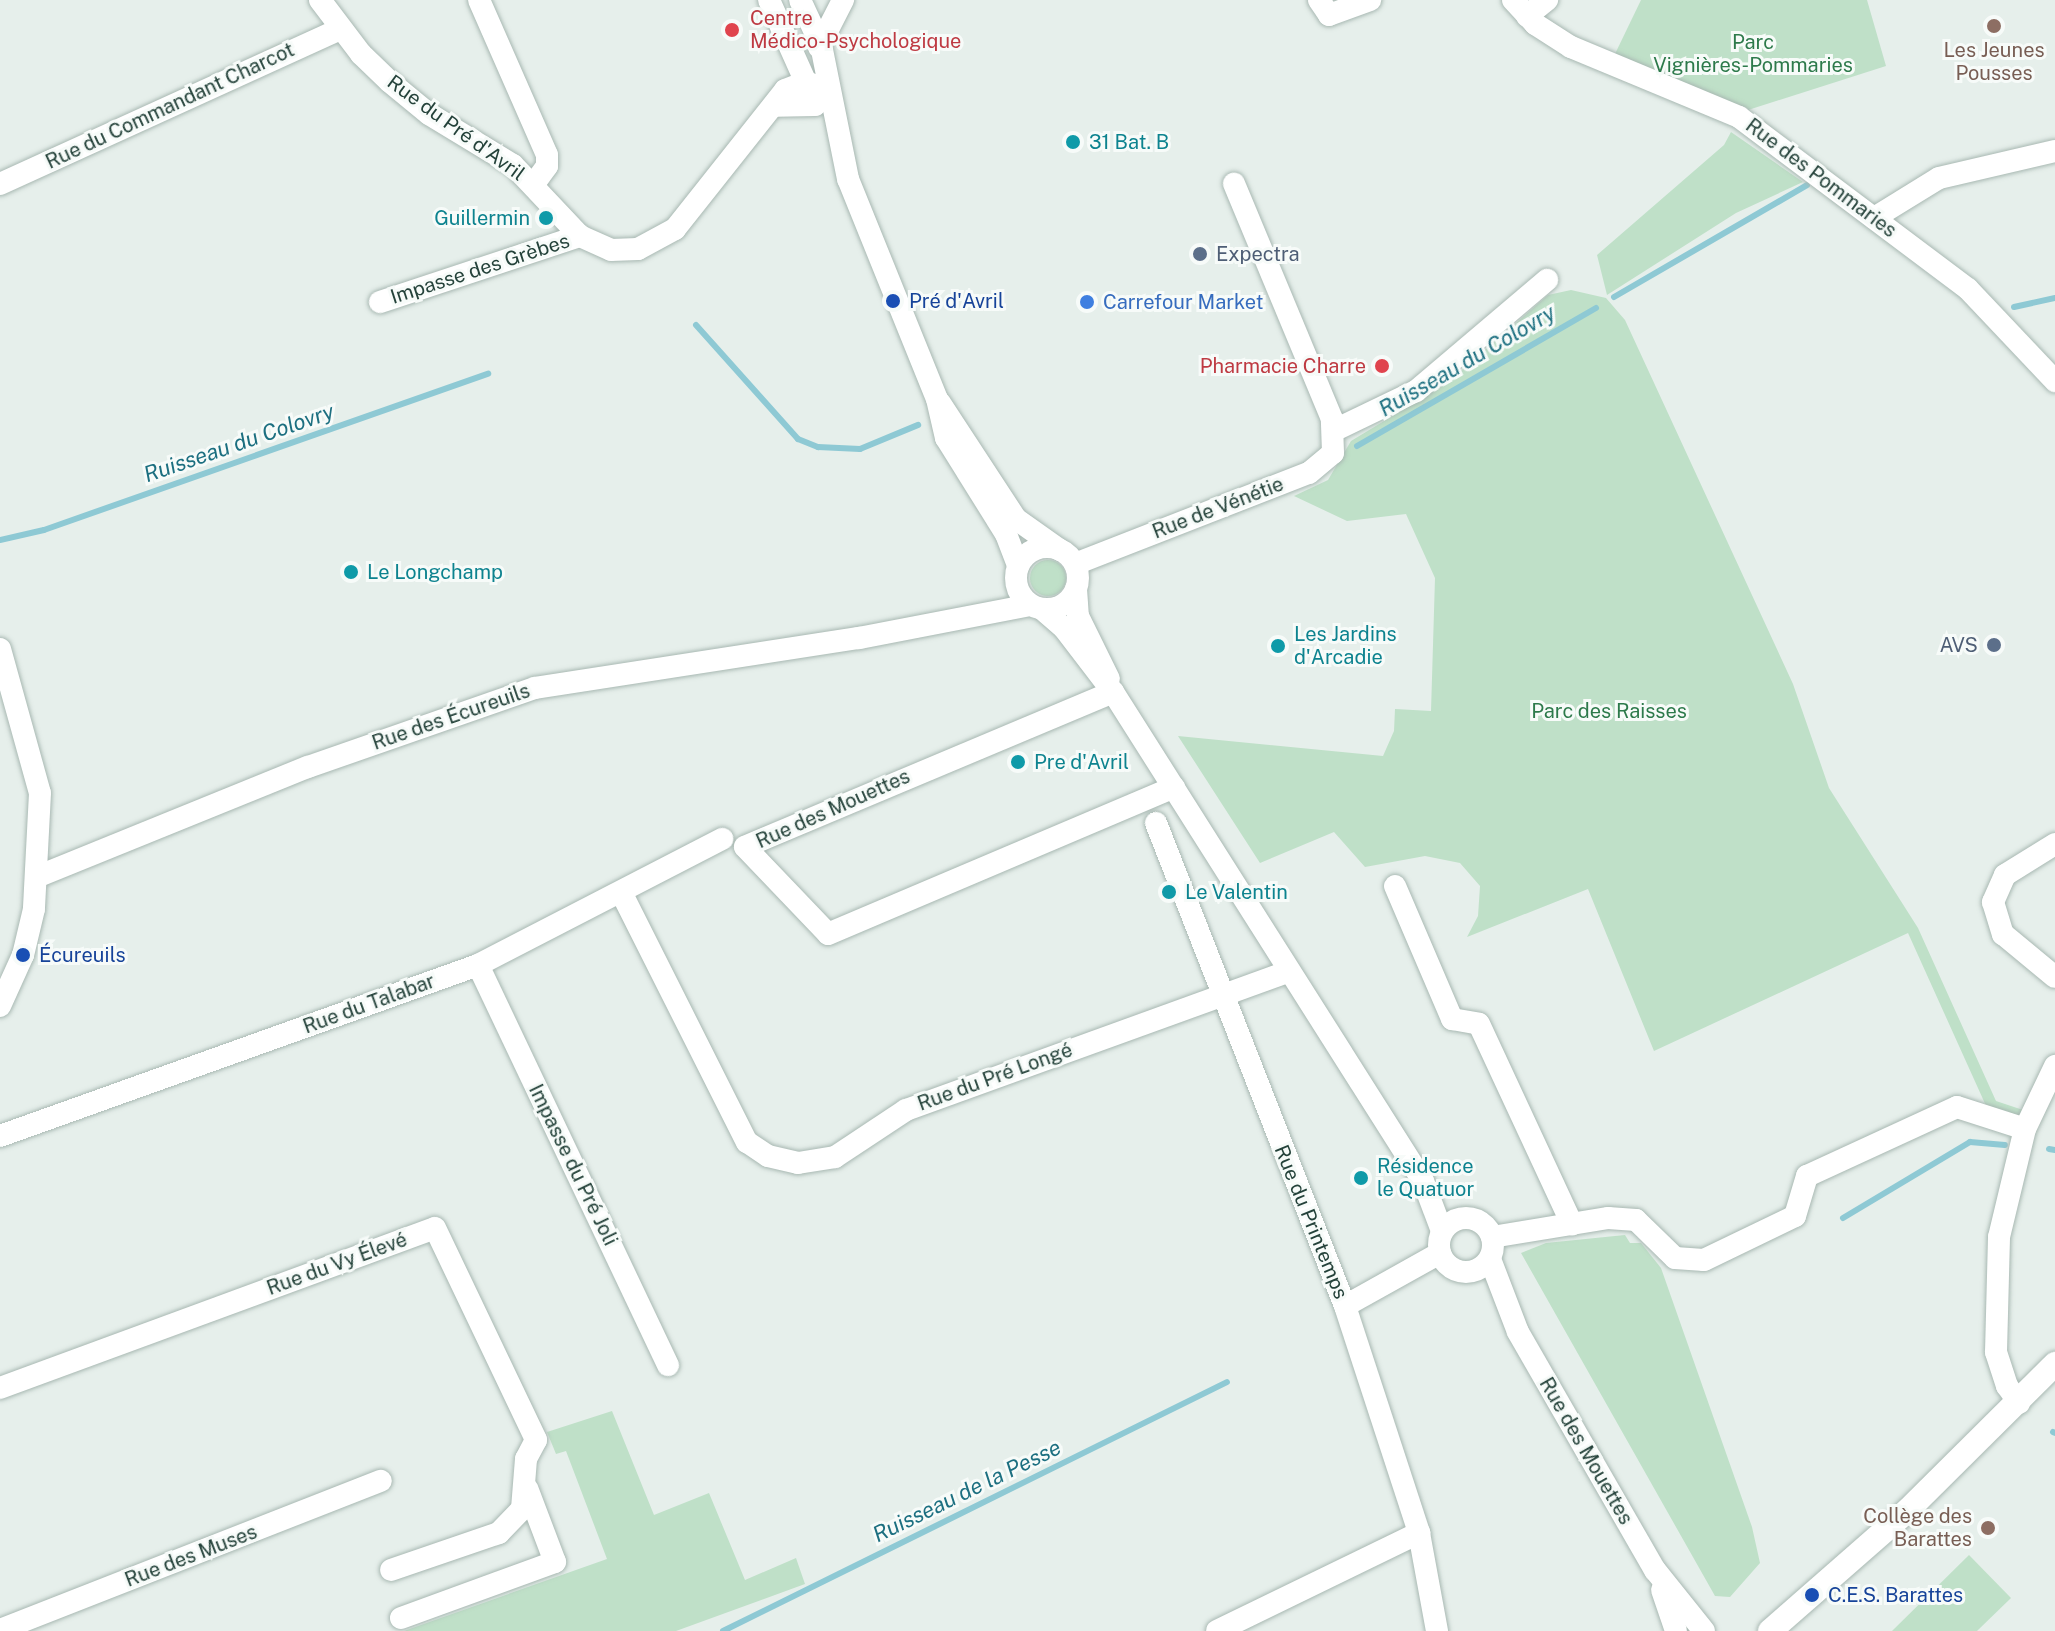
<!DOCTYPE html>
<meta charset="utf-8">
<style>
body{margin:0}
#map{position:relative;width:2055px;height:1631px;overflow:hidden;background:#e6efeb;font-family:"Public Sans",sans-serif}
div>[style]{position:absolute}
.green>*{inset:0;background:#bfe0c8}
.round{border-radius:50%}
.stream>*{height:6px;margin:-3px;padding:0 3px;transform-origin:3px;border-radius:3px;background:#8ec9d4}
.roads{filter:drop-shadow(0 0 2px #a8b8b2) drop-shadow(0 0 2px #a8b8b2)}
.minor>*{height:22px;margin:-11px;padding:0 11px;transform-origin:11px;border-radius:11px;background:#fff}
.minor>.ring{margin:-11px;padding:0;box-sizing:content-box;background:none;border:22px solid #fff;border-radius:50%}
.secondary>*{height:24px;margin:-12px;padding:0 12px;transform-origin:12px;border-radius:12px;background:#fff}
.dots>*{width:22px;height:22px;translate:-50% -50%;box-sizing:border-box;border:4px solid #f7fbf9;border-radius:50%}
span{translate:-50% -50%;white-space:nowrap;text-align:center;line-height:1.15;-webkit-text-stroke:6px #f7fbf9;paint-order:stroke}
.health-label{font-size:20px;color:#be3a42}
.left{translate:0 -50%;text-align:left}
.right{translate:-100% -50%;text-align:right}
.park-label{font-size:20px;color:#2d7a4b}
.education-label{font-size:20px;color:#785e54}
.street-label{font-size:20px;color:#24423a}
.culture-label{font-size:20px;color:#0d838f}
.service-label{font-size:20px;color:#4e5e75}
.transit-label{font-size:20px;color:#164399}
.shop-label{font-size:20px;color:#366cbe}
.water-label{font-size:22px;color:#1c6f80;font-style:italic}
</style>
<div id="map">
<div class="green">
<div style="clip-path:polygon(1641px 0,1867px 0,1886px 66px,1748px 110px,1614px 56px)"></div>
<div style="clip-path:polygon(1731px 132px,1803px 182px,1736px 213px,1607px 295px,1597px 255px,1724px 145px)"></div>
<div style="clip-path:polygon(1571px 290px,1606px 298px,1625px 320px,1793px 684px,1829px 788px,1918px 928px,1996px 1101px,2026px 1111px,2023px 1120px,1987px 1108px,1908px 933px,1654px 1051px,1588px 889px,1467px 937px,1478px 916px,1480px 886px,1460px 863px,1425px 856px,1365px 867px,1334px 832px,1260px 863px,1178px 736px,1383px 756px,1394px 731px,1395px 709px,1431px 711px,1435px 578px,1406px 514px,1347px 521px,1294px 496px,1328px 480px,1351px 441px,1447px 383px,1548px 295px)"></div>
<div class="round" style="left:1030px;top:560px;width:36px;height:36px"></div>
<div style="clip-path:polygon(1625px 1235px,1630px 1243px,1641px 1243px,1661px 1268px,1752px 1527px,1760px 1563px,1730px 1597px,1715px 1596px,1521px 1253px,1546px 1243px)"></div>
<div style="clip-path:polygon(612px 1411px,654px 1515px,709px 1493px,745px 1580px,796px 1558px,805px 1584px,676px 1631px,404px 1631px,607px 1559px,566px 1451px,556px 1454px,547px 1432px)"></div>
<div style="clip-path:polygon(1969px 1555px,2011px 1598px,1977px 1631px,1892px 1631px)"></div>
</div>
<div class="stream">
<div style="left:1614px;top:297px;width:223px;rotate:-30.1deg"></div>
<div style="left:2014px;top:307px;width:42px;rotate:-12.4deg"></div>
<div style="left:696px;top:325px;width:153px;rotate:48.2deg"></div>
<div style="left:798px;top:439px;width:22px;rotate:22deg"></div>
<div style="left:818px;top:447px;width:42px;rotate:2.7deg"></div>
<div style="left:860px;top:449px;width:63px;rotate:-22.5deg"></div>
<div style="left:1357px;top:446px;width:276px;rotate:-30deg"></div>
<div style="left:0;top:540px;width:45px;rotate:-12.8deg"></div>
<div style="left:44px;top:530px;width:471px;rotate:-19.4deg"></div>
<div style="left:2049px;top:1149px;width:6px;rotate:9deg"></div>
<div style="left:1843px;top:1218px;width:148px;rotate:-30.9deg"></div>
<div style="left:1970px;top:1142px;width:35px;rotate:5deg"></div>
<div style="left:2053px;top:1432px;width:2px;rotate:27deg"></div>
<div style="left:723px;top:1631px;width:562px;rotate:-26.29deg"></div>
</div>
<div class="roads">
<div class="minor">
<div style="left:320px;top:0;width:68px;rotate:52.8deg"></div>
<div style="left:361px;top:54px;width:40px;rotate:44deg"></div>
<div style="left:390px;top:82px;width:50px;rotate:39.4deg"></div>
<div style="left:429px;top:114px;width:98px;rotate:31.3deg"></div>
<div style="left:513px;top:165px;width:98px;rotate:46.7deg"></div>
<div style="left:580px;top:236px;width:34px;rotate:24deg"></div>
<div style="left:611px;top:250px;width:27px;rotate:-2deg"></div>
<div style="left:638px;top:249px;width:42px;rotate:-28.4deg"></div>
<div style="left:675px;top:229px;width:177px;rotate:-51.6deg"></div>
<div style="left:785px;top:90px;width:22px;rotate:-21deg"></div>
<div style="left:806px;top:82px;width:22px;rotate:21deg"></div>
<div style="left:827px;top:90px;width:19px;rotate:129deg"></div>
<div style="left:815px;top:105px;width:39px;rotate:179deg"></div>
<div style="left:479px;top:0;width:169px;rotate:66.3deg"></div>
<div style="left:547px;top:155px;width:11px;rotate:90deg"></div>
<div style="left:547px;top:166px;width:22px;rotate:126deg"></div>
<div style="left:769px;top:0;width:103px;rotate:65.9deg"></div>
<div style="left:800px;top:0;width:50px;rotate:65deg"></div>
<div style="left:821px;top:45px;width:137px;rotate:78.6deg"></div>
<div style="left:848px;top:179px;width:237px;rotate:68deg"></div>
<div style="left:937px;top:399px;width:40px;rotate:77deg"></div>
<div style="left:946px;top:438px;width:113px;rotate:58deg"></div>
<div style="left:1006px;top:534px;width:34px;rotate:69deg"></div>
<div style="left:1319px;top:0;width:18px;rotate:56deg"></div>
<div style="left:1329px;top:15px;width:44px;rotate:-20.1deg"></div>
<div style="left:1513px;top:0;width:33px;rotate:47deg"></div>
<div style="left:1535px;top:24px;width:43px;rotate:32.6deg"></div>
<div style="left:1571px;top:47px;width:182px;rotate:22.6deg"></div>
<div style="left:1739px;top:117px;width:286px;rotate:36.9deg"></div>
<div style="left:1968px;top:289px;width:127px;rotate:46.6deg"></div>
<div style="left:1527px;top:16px;width:26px;rotate:-39deg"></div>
<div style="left:819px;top:47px;width:53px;rotate:-62.9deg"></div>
<div style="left:0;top:184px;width:374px;rotate:-24.5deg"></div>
<div style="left:1874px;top:218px;width:76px;rotate:-31.6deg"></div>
<div style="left:1939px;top:178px;width:119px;rotate:-13.1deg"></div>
<div style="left:380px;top:302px;width:211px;rotate:-18.3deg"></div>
<div style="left:940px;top:403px;width:139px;rotate:56.8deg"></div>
<div style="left:1016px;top:519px;width:54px;rotate:35.2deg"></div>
<div style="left:1335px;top:430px;width:90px;rotate:-25.7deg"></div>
<div style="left:1416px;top:391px;width:172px;rotate:-40.3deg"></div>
<div class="ring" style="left:1016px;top:547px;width:40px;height:40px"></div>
<div style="left:1075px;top:564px;width:251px;rotate:-21.3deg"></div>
<div style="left:1309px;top:473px;width:31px;rotate:-40deg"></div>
<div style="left:1333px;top:453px;width:34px;rotate:-92deg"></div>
<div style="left:1332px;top:419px;width:255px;rotate:-112.6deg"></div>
<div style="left:1076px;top:589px;width:27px;rotate:86deg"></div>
<div style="left:1078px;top:616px;width:70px;rotate:63.8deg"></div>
<div style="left:1042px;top:609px;width:29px;rotate:41deg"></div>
<div style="left:1064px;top:628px;width:81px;rotate:52.6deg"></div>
<div style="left:1113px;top:692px;width:579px;rotate:57.63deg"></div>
<div style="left:1423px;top:1181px;width:53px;rotate:69.2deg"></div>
<div style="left:0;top:649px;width:149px;rotate:74.5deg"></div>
<div style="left:40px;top:793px;width:116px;rotate:93deg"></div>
<div style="left:34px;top:909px;width:47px;rotate:103.4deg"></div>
<div style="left:23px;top:955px;width:56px;rotate:114.3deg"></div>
<div style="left:1113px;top:692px;width:399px;rotate:157.2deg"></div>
<div style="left:745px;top:847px;width:120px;rotate:46.3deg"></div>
<div style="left:828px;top:934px;width:376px;rotate:-23deg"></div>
<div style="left:1156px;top:823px;width:519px;rotate:68.63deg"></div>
<div style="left:1345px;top:1306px;width:239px;rotate:71.9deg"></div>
<div style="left:1419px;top:1533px;width:100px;rotate:79.6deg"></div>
<div style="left:2055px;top:844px;width:59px;rotate:148.2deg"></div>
<div style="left:2005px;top:875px;width:30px;rotate:114deg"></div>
<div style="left:1993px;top:902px;width:34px;rotate:73deg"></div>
<div style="left:2003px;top:934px;width:67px;rotate:39.6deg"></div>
<div style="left:39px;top:876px;width:290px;rotate:-22.1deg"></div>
<div style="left:308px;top:767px;width:240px;rotate:-19.2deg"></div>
<div style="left:535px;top:688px;width:328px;rotate:-8.8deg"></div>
<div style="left:859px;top:638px;width:174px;rotate:-10.9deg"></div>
<div style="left:1395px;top:886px;width:145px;rotate:66.8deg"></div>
<div style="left:1452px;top:1019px;width:27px;rotate:10deg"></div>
<div style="left:1479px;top:1024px;width:221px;rotate:65.1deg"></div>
<div style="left:622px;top:894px;width:278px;rotate:63.3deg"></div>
<div style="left:747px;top:1142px;width:25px;rotate:34deg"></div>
<div style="left:768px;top:1156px;width:31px;rotate:13deg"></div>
<div style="left:798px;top:1163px;width:37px;rotate:-9deg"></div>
<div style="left:835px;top:1157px;width:85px;rotate:-33.5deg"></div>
<div style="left:906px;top:1110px;width:405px;rotate:-19.9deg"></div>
<div style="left:478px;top:965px;width:443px;rotate:64.6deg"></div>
<div style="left:0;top:1136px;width:508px;rotate:-19.68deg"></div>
<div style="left:478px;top:965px;width:275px;rotate:-27.3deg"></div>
<div class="ring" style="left:1439px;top:1218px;width:32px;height:32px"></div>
<div style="left:1492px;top:1237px;width:118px;rotate:-9.3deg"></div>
<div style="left:1608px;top:1218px;width:28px;rotate:4deg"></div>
<div style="left:1636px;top:1220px;width:54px;rotate:44.3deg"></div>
<div style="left:1675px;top:1258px;width:29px;rotate:4deg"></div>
<div style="left:1704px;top:1260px;width:101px;rotate:-25.8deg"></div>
<div style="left:1795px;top:1216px;width:42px;rotate:-73.3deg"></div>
<div style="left:1807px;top:1176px;width:165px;rotate:-24.7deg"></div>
<div style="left:1957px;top:1107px;width:71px;rotate:17.9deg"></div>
<div style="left:1490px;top:1259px;width:78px;rotate:69deg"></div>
<div style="left:1518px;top:1332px;width:275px;rotate:60.1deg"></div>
<div style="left:1655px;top:1570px;width:78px;rotate:51.2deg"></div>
<div style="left:1345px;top:1306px;width:109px;rotate:-29.2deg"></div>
<div style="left:0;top:1388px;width:463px;rotate:-20.2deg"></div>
<div style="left:435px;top:1228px;width:235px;rotate:64.5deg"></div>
<div style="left:536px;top:1440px;width:21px;rotate:118deg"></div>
<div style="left:526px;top:1459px;width:50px;rotate:94.6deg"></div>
<div style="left:522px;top:1509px;width:33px;rotate:134deg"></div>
<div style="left:499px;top:1533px;width:114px;rotate:161.1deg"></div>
<div style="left:2019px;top:1403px;width:21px;rotate:-125deg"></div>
<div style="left:2007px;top:1386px;width:36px;rotate:-108deg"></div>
<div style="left:1996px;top:1352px;width:115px;rotate:-88.5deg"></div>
<div style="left:1999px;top:1237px;width:111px;rotate:-76.5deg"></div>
<div style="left:2025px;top:1129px;width:70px;rotate:-64.5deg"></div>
<div style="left:1662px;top:1590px;width:43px;rotate:71.1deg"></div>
<div style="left:401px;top:1618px;width:164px;rotate:-20deg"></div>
<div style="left:555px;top:1562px;width:79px;rotate:-110.7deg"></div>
<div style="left:0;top:1630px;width:409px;rotate:-21.4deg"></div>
<div style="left:1217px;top:1631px;width:225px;rotate:-25.9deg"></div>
</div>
<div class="secondary">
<div style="left:1770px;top:1631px;width:182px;rotate:-41.2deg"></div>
<div style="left:1907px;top:1511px;width:209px;rotate:-44.8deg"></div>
</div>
</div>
<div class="dots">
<div style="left:1994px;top:26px;background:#8d6e63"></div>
<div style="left:732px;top:30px;background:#e0444e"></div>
<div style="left:1073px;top:142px;background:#0f9aa8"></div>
<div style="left:546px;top:218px;background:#0f9aa8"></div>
<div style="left:1200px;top:254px;background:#5c6f8a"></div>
<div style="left:893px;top:301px;background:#1a4fb4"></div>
<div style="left:1087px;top:302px;background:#3f7fe0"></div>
<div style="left:1382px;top:366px;background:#e0444e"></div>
<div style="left:351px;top:572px;background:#0f9aa8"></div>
<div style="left:1994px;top:645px;background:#5c6f8a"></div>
<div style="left:1278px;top:646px;background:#0f9aa8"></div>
<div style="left:1018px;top:762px;background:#0f9aa8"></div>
<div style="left:1169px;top:892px;background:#0f9aa8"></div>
<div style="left:23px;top:955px;background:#1a4fb4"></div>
<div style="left:1361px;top:1178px;background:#0f9aa8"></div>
<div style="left:1988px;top:1528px;background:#8d6e63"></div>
<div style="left:1812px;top:1595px;background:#1a4fb4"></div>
</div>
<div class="health-label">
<span class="left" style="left:750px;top:30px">Centre<br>Médico-Psychologique</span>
<span class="right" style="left:1366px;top:366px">Pharmacie Charre</span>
</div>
<div class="park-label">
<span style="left:1753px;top:54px">Parc<br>Vignières-Pommaries</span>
<span style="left:1609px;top:711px">Parc des Raisses</span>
</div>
<div class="education-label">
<span style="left:1994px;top:62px">Les Jeunes<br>Pousses</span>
<span class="right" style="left:1972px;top:1528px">Collège des<br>Barattes</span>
</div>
<div class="street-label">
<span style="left:170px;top:106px;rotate:-25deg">Rue du Commandant Charcot</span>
<span style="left:456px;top:128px;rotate:36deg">Rue du Pré d'Avril</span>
<span style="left:1821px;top:178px;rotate:37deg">Rue des Pommaries</span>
<span style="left:480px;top:269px;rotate:-18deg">Impasse des Grèbes</span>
<span style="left:1218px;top:508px;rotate:-21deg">Rue de Vénétie</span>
<span style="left:451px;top:717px;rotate:-19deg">Rue des Écureuils</span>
<span style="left:833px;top:809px;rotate:-24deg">Rue des Mouettes</span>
<span style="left:369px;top:1004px;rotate:-20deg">Rue du Talabar</span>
<span style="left:995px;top:1077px;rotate:-20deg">Rue du Pré Longé</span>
<span style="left:573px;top:1165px;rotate:64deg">Impasse du Pré Joli</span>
<span style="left:1311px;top:1222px;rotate:68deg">Rue du Printemps</span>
<span style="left:337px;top:1264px;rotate:-20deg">Rue du Vy Élevé</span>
<span style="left:1586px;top:1451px;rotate:60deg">Rue des Mouettes</span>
<span style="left:191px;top:1556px;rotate:-21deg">Rue des Muses</span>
</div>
<div class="culture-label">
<span class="left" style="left:1089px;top:142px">31 Bat. B</span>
<span class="right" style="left:530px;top:218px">Guillermin</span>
<span class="left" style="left:367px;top:572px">Le Longchamp</span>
<span class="left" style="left:1294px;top:646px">Les Jardins<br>d'Arcadie</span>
<span class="left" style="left:1034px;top:762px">Pre d'Avril</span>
<span class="left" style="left:1185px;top:892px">Le Valentin</span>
<span class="left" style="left:1377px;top:1178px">Résidence<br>le Quatuor</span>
</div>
<div class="service-label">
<span class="left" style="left:1216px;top:254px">Expectra</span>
<span class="right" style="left:1978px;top:645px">AVS</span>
</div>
<div class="transit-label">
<span class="left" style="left:909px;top:301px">Pré d'Avril</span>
<span class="left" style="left:39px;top:955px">Écureuils</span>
<span class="left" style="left:1828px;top:1595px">C.E.S. Barattes</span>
</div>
<div class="shop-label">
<span class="left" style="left:1103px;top:302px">Carrefour Market</span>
</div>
<div class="water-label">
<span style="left:1467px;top:361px;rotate:-30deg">Ruisseau du Colovry</span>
<span style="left:239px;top:443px;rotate:-19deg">Ruisseau du Colovry</span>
<span style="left:967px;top:1491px;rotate:-26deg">Ruisseau de la Pesse</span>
</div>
</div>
